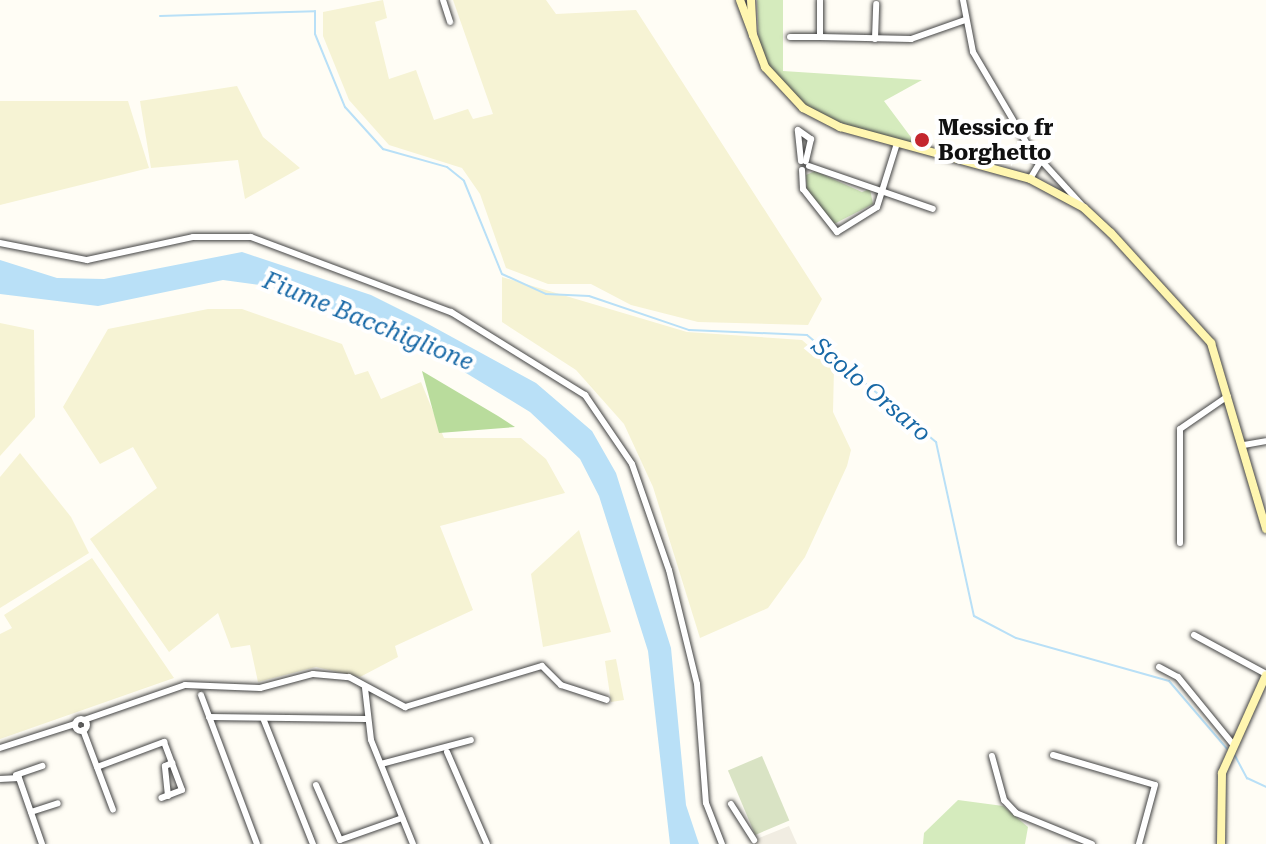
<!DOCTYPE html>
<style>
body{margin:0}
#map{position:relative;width:1266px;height:844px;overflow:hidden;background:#fffdf5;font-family:"Roboto Serif",serif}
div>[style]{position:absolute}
.farmland>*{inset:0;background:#f6f3d4}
.green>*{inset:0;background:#d5ebbd}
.forest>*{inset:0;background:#b9dc9c}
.cemetery>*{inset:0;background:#d9e3c4;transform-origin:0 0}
.plaza>*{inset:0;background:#f1ede2}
.water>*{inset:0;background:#b9e0f7}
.stream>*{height:2px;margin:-1px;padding:0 1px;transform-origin:1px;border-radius:1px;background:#b9e0f7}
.roads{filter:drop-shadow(0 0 2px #444) drop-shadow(0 0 2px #444)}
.street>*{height:6px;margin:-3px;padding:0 3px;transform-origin:3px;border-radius:3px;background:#fff}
.street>.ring{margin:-3px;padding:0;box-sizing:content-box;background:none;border:6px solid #fff;border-radius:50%}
.secondary>*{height:8px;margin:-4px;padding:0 4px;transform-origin:4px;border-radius:4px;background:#fff6b0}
.dots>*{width:22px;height:22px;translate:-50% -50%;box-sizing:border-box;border:4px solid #fff;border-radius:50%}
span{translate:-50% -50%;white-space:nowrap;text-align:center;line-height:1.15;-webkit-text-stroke:8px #fff;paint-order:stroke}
.poi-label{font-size:22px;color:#111;font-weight:700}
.left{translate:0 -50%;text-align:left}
.water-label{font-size:24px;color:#1768a6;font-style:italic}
</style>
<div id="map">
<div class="farmland">
<div style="clip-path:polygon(383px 0,387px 18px,375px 22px,389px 79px,416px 70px,434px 120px,468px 109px,473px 119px,493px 114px,453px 0,546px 0,556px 14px,636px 10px,822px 299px,808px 325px,698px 322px,631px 305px,591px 284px,548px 284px,506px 268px,480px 194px,462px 168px,389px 145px,349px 100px,323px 36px,323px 12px)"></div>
<div style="clip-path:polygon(237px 86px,263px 137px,300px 168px,245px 199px,238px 160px,151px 168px,140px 101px)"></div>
<div style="clip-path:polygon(0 101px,128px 101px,149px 168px,0 205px)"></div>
<div style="clip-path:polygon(502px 277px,687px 332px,802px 340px,834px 368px,833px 412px,851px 450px,847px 466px,805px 557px,768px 608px,700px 638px,653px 487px,624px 424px,576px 370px,502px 322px)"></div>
<div style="clip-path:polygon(208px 309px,242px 309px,342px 344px,355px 375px,368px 371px,381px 399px,421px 382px,444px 438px,521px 438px,546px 459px,565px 493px,440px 526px,473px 610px,395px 646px,398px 657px,360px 677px,316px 667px,258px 682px,250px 645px,231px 648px,218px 613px,169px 652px,90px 539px,157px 488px,133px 447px,100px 464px,63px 407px,108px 329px)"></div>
<div style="clip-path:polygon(0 323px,34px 330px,35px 417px,0 456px)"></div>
<div style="clip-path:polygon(20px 453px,71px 517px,89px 553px,0 608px,0 477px)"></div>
<div style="clip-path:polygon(579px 530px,611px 632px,543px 647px,531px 574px)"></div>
<div style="clip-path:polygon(92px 558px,174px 678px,0 739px,0 634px,12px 628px,4px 615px)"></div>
<div style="clip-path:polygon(616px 659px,624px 700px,611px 702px,605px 661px)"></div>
</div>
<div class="green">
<div style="clip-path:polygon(757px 0,783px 0,783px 71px,922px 80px,884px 101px,922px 152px,801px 108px,774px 81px,759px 45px)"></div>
<div style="clip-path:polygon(815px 171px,862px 192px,870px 189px,873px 204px,834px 224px,807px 190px,806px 175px)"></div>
<div style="clip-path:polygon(958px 800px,1003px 806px,1028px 827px,1025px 844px,923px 844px,924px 833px)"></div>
</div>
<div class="forest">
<div style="clip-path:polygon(422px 371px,498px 416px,515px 427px,439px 433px)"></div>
</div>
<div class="cemetery">
<div style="left:762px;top:756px;width:70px;height:37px;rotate:67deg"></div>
</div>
<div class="plaza">
<div style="clip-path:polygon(789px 826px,797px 844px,755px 844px,754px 840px)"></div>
</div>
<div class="water">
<div style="clip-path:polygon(242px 252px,371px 295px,419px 319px,536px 383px,592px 431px,616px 473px,671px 648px,686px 805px,699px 844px,670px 844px,648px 651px,599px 496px,580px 459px,530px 412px,405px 336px,268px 286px,223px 280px,98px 306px,0 294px,0 260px,57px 278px,104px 279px)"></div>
</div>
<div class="stream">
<div style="left:160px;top:16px;width:155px;rotate:-1.8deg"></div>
<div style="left:315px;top:11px;width:23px;rotate:90deg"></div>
<div style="left:315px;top:34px;width:79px;rotate:67.7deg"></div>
<div style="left:345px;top:107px;width:57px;rotate:47.9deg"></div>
<div style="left:383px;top:149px;width:66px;rotate:15.7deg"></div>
<div style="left:447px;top:167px;width:22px;rotate:39deg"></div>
<div style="left:464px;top:181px;width:100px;rotate:67.8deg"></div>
<div style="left:502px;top:274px;width:48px;rotate:24.4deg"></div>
<div style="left:546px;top:294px;width:43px;rotate:2.7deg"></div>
<div style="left:589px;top:296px;width:106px;rotate:18.8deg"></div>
<div style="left:689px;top:330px;width:118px;rotate:2.4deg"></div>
<div style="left:807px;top:335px;width:168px;rotate:39.7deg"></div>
<div style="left:936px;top:442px;width:178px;rotate:77.7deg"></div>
<div style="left:974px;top:616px;width:47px;rotate:27.6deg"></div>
<div style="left:1016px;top:638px;width:159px;rotate:15.7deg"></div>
<div style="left:1169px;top:681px;width:89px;rotate:49.5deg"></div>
<div style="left:1233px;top:752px;width:30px;rotate:62deg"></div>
<div style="left:1247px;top:778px;width:21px;rotate:25deg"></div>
</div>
<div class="roads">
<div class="street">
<div style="left:443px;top:0;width:23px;rotate:72deg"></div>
<div style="left:820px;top:0;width:37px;rotate:90deg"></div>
<div style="left:820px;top:37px;width:91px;rotate:1.3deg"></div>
<div style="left:911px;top:39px;width:57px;rotate:-19.4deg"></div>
<div style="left:963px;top:0;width:53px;rotate:79.1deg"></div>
<div style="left:973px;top:52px;width:130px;rotate:59.5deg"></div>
<div style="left:1039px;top:164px;width:17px;rotate:121deg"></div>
<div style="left:790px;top:37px;width:30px"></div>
<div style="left:875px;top:39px;width:35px;rotate:-88deg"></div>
<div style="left:1038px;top:157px;width:65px;rotate:47.5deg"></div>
<div style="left:801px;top:161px;width:31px;rotate:-96deg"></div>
<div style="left:798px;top:130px;width:16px;rotate:35deg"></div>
<div style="left:811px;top:139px;width:23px;rotate:103deg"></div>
<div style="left:809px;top:166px;width:131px;rotate:19.1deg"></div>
<div style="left:802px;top:170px;width:19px;rotate:87deg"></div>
<div style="left:803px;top:189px;width:55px;rotate:51.7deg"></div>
<div style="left:837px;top:232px;width:47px;rotate:-32deg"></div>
<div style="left:877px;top:207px;width:67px;rotate:-72.6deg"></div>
<div style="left:0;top:243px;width:89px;rotate:11.1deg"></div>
<div style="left:87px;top:260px;width:108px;rotate:-12.2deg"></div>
<div style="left:193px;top:237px;width:58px"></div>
<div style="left:251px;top:237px;width:214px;rotate:20.6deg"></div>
<div style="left:451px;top:312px;width:158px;rotate:31.8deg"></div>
<div style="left:585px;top:395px;width:83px;rotate:55.7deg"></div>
<div style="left:632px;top:464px;width:112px;rotate:70.8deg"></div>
<div style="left:669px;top:570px;width:117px;rotate:76.2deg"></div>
<div style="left:697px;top:684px;width:119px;rotate:85.7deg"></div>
<div style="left:706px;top:803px;width:44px;rotate:68.7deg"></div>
<div style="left:1244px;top:445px;width:22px;rotate:-10deg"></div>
<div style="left:1180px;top:543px;width:114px;rotate:-90deg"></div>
<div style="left:1180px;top:429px;width:58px;rotate:-34.5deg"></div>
<div style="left:1194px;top:635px;width:82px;rotate:28.4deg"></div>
<div style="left:1159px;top:667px;width:21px;rotate:28deg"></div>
<div style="left:1178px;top:677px;width:85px;rotate:50.7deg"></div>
<div style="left:365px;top:688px;width:52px;rotate:83.4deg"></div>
<div style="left:371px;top:740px;width:112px;rotate:68deg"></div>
<div style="left:201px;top:695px;width:159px;rotate:69.4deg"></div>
<div style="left:209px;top:717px;width:157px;rotate:0.7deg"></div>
<div style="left:263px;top:718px;width:136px;rotate:68.4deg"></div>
<div class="ring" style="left:75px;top:719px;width:6px;height:6px"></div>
<div style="left:84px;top:720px;width:107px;rotate:-19.1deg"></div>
<div style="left:185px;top:685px;width:75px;rotate:2.3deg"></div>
<div style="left:260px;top:688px;width:55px;rotate:-14.8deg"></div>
<div style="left:313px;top:674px;width:36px;rotate:5deg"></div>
<div style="left:349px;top:677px;width:64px;rotate:28.2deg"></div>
<div style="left:405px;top:707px;width:143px;rotate:-16.7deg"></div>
<div style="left:542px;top:666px;width:27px;rotate:45deg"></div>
<div style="left:561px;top:685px;width:48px;rotate:18.1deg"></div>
<div style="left:83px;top:730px;width:85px;rotate:69.4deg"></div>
<div style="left:0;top:748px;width:79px;rotate:-17.7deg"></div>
<div style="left:447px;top:752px;width:100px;rotate:66.5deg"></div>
<div style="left:1053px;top:755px;width:106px;rotate:16.4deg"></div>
<div style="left:1155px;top:785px;width:61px;rotate:105.2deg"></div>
<div style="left:992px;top:756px;width:46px;rotate:74.7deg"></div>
<div style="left:1004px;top:800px;width:18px;rotate:47deg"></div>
<div style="left:1016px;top:813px;width:82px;rotate:22.2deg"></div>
<div style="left:381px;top:764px;width:93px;rotate:-14.9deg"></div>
<div style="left:97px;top:767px;width:72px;rotate:-20.5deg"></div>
<div style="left:164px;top:742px;width:51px;rotate:69.4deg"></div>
<div style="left:182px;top:790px;width:22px;rotate:159deg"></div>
<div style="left:16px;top:775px;width:28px;rotate:-19deg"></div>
<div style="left:0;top:779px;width:19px;rotate:-3deg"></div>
<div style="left:19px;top:778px;width:70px;rotate:70.8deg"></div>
<div style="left:316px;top:785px;width:60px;rotate:66.4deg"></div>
<div style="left:340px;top:840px;width:66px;rotate:-19.5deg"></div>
<div style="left:168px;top:796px;width:30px;rotate:-96deg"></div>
<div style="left:165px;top:766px;width:8px;rotate:-23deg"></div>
<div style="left:731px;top:804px;width:43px;rotate:57.4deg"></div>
<div style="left:31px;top:812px;width:28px;rotate:-18deg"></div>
</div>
<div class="secondary">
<div style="left:740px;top:0;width:72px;rotate:69.5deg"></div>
<div style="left:765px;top:67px;width:56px;rotate:47.2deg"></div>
<div style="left:803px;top:108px;width:42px;rotate:27.2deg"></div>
<div style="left:840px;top:127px;width:197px;rotate:15.3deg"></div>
<div style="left:1030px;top:179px;width:61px;rotate:28.2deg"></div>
<div style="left:1084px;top:208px;width:37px;rotate:43deg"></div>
<div style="left:1111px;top:233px;width:149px;rotate:47.7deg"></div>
<div style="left:1211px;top:343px;width:194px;rotate:73.5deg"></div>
<div style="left:751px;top:0;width:35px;rotate:87deg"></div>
<div style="left:1221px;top:844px;width:71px;rotate:-89.2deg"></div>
<div style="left:1222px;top:773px;width:107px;rotate:-65.8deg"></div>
</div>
</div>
<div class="dots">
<div style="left:922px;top:140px;background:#c4262e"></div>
</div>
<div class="poi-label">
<span class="left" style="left:938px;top:140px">Messico fr<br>Borghetto</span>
</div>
<div class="water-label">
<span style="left:368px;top:322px;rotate:22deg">Fiume Bacchiglione</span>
<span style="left:871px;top:390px;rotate:40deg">Scolo Orsaro</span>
</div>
</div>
